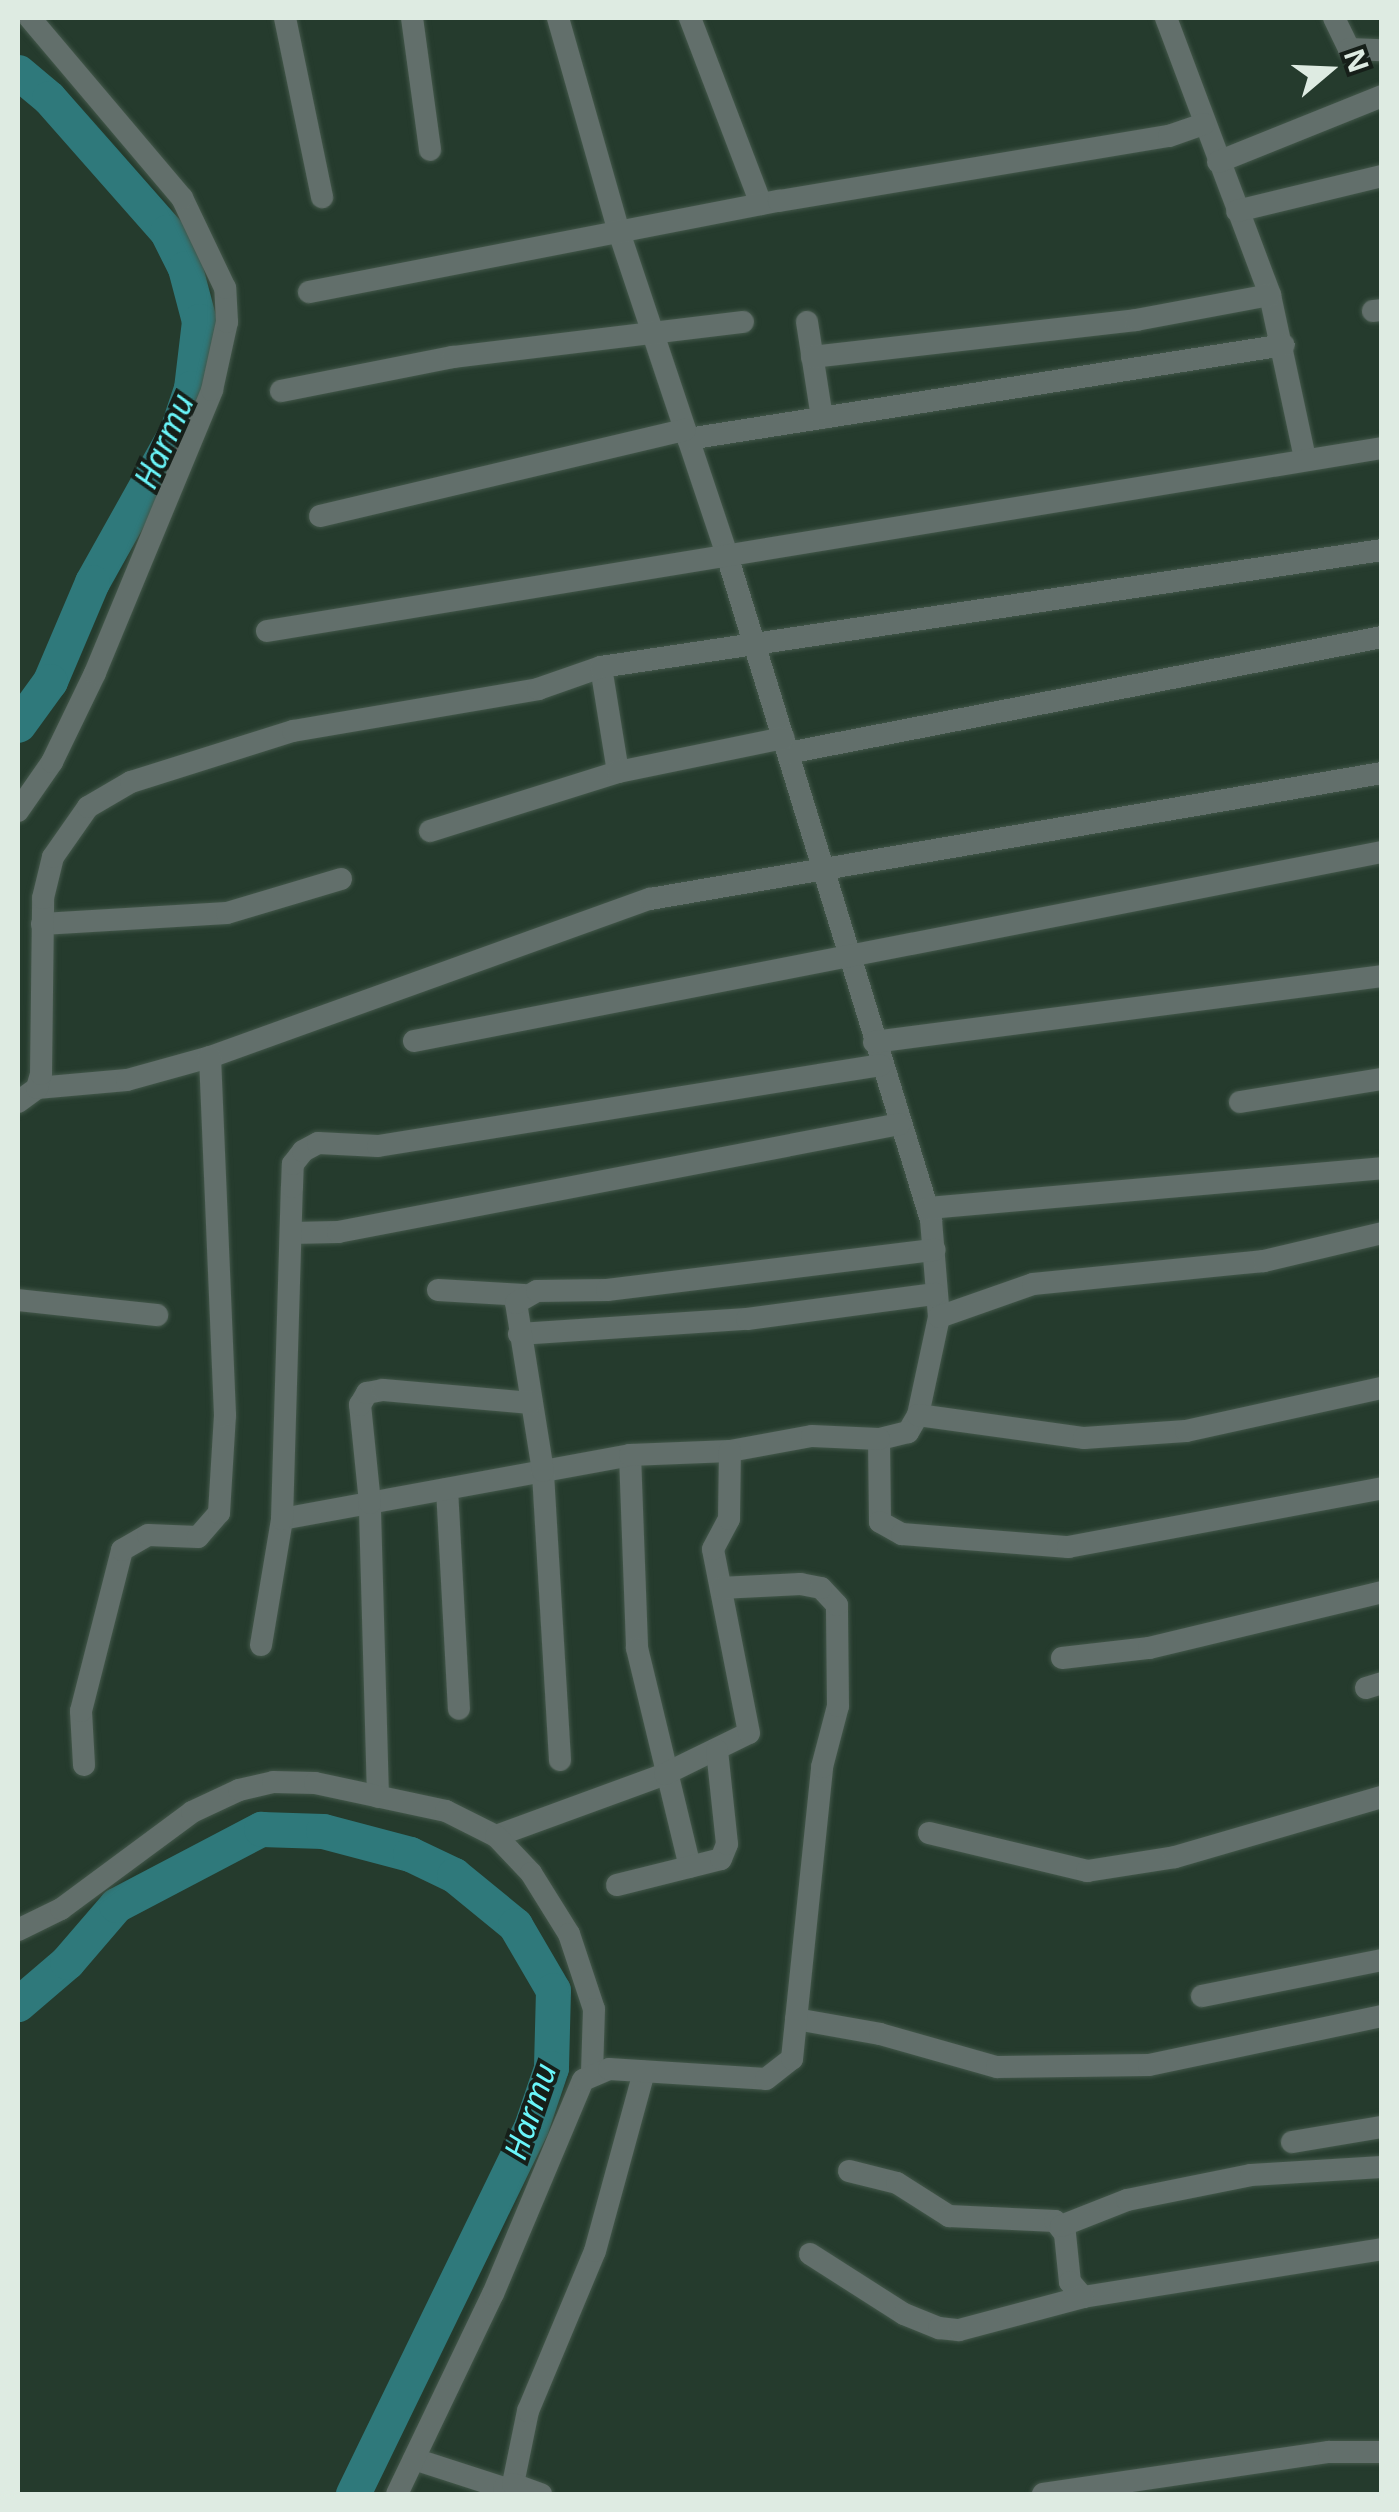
<!DOCTYPE html>
<style>
body{margin:0}
#map{position:relative;width:1399px;height:2512px;overflow:hidden;background:#253b2d;font-family:"Noto Sans",sans-serif}
div>[style]{position:absolute}
.river>*{height:35px;margin:-17.5px;padding:0 17.5px;transform-origin:17.5px;border-radius:17.5px;background:#2f797b}
.roads{filter:drop-shadow(0 0 2px #43574a) drop-shadow(0 0 2px #43574a)}
.minor>*{height:22px;margin:-11px;padding:0 11px;transform-origin:11px;border-radius:11px;background:#626f6b}
span{translate:-50% -50%;white-space:nowrap;text-align:center;line-height:1.15;-webkit-text-stroke:8px #161f19;paint-order:stroke}
.water-label{font-size:32px;color:#6af6fa;font-style:italic}
.frame{position:absolute;inset:0;border:20px solid #deebe2;pointer-events:none}
.north{position:absolute;left:1279px;top:20px;width:100px;height:100px;-webkit-text-stroke:8px #161f19;paint-order:stroke;rotate:71deg;font-size:28px;font-weight:700;line-height:40px;text-align:center;color:#deebe2}
.north::after{content:'';display:block;margin:auto;width:35px;height:45px;background:#deebe2;clip-path:polygon(50% 0,100% 100%,50% 72%,0 100%)}
</style>
<div id="map">
<div class="river">
<div style="left:18px;top:72px;width:40px;rotate:40deg"></div>
<div style="left:49px;top:98px;width:179px;rotate:48.6deg"></div>
<div style="left:167px;top:232px;width:40px;rotate:63.4deg"></div>
<div style="left:185px;top:268px;width:55px;rotate:75.2deg"></div>
<div style="left:199px;top:321px;width:67px;rotate:96.8deg"></div>
<div style="left:191px;top:388px;width:44px;rotate:108.4deg"></div>
<div style="left:177px;top:430px;width:174px;rotate:119.2deg"></div>
<div style="left:92px;top:582px;width:108px;rotate:113deg"></div>
<div style="left:50px;top:681px;width:54px;rotate:126deg"></div>
<div style="left:18px;top:2004px;width:65px;rotate:-40.6deg"></div>
<div style="left:67px;top:1962px;width:75px;rotate:-49.3deg"></div>
<div style="left:116px;top:1905px;width:164px;rotate:-27.7deg"></div>
<div style="left:261px;top:1829px;width:62px;rotate:1.8deg"></div>
<div style="left:323px;top:1831px;width:90px;rotate:14.8deg"></div>
<div style="left:410px;top:1854px;width:49px;rotate:25.5deg"></div>
<div style="left:454px;top:1875px;width:79px;rotate:39.3deg"></div>
<div style="left:515px;top:1925px;width:75px;rotate:59.7deg"></div>
<div style="left:553px;top:1990px;width:78px;rotate:91.5deg"></div>
<div style="left:551px;top:2068px;width:62px;rotate:108.7deg"></div>
<div style="left:531px;top:2127px;width:408px;rotate:115.9deg"></div>
</div>
<div class="roads">
<div class="minor">
<div style="left:285px;top:18px;width:183px;rotate:78.3deg"></div>
<div style="left:412px;top:18px;width:133px;rotate:82.2deg"></div>
<div style="left:558px;top:18px;width:223px;rotate:74.1deg"></div>
<div style="left:619px;top:232px;width:337px;rotate:71.5deg"></div>
<div style="left:726px;top:552px;width:699px;rotate:72.94deg"></div>
<div style="left:931px;top:1220px;width:97px;rotate:85.3deg"></div>
<div style="left:939px;top:1317px;width:100px;rotate:102.1deg"></div>
<div style="left:918px;top:1415px;width:20px;rotate:120deg"></div>
<div style="left:908px;top:1432px;width:30px;rotate:166deg"></div>
<div style="left:879px;top:1439px;width:83px;rotate:89.3deg"></div>
<div style="left:880px;top:1522px;width:25px;rotate:29deg"></div>
<div style="left:902px;top:1534px;width:167px;rotate:4.5deg"></div>
<div style="left:1068px;top:1547px;width:319px;rotate:-10.6deg"></div>
<div style="left:690px;top:18px;width:199px;rotate:69.1deg"></div>
<div style="left:1166px;top:18px;width:296px;rotate:69.4deg"></div>
<div style="left:1270px;top:295px;width:167px;rotate:77.9deg"></div>
<div style="left:1334px;top:18px;width:34px;rotate:64deg"></div>
<div style="left:1349px;top:49px;width:33px;rotate:2deg"></div>
<div style="left:1218px;top:162px;width:177px;rotate:-21.9deg"></div>
<div style="left:1237px;top:211px;width:149px;rotate:-13.6deg"></div>
<div style="left:309px;top:292px;width:479px;rotate:-11deg"></div>
<div style="left:779px;top:201px;width:395px;rotate:-9.5deg"></div>
<div style="left:1169px;top:136px;width:37px;rotate:-19deg"></div>
<div style="left:1373px;top:311px;width:9px;rotate:-6deg"></div>
<div style="left:807px;top:322px;width:97px;rotate:81.1deg"></div>
<div style="left:812px;top:357px;width:326px;rotate:-6.5deg"></div>
<div style="left:1136px;top:320px;width:136px;rotate:-10.6deg"></div>
<div style="left:281px;top:391px;width:175px;rotate:-11.2deg"></div>
<div style="left:453px;top:357px;width:292px;rotate:-6.9deg"></div>
<div style="left:688px;top:439px;width:603px;rotate:-8.96deg"></div>
<div style="left:320px;top:516px;width:375px;rotate:-13.3deg"></div>
<div style="left:267px;top:631px;width:1130px;rotate:-9.32deg"></div>
<div style="left:601px;top:667px;width:106px;rotate:80.8deg"></div>
<div style="left:788px;top:753px;width:605px;rotate:-11.05deg"></div>
<div style="left:18px;top:811px;width:60px;rotate:-55.2deg"></div>
<div style="left:52px;top:762px;width:99px;rotate:-64.2deg"></div>
<div style="left:95px;top:673px;width:306px;rotate:-67.5deg"></div>
<div style="left:212px;top:390px;width:70px;rotate:-77.6deg"></div>
<div style="left:227px;top:322px;width:34px;rotate:-93deg"></div>
<div style="left:225px;top:288px;width:100px;rotate:-115.5deg"></div>
<div style="left:182px;top:198px;width:236px;rotate:-130.2deg"></div>
<div style="left:430px;top:831px;width:197px;rotate:-17.4deg"></div>
<div style="left:618px;top:772px;width:169px;rotate:-11.6deg"></div>
<div style="left:42px;top:924px;width:185px;rotate:-3.4deg"></div>
<div style="left:227px;top:913px;width:119px;rotate:-16.6deg"></div>
<div style="left:414px;top:1041px;width:986px;rotate:-11.05deg"></div>
<div style="left:874px;top:1042px;width:512px;rotate:-7.4deg"></div>
<div style="left:37px;top:1088px;width:90px;rotate:-5.1deg"></div>
<div style="left:127px;top:1080px;width:86px;rotate:-15.5deg"></div>
<div style="left:210px;top:1057px;width:468px;rotate:-19.8deg"></div>
<div style="left:650px;top:899px;width:743px;rotate:-9.77deg"></div>
<div style="left:18px;top:1102px;width:24px;rotate:-36deg"></div>
<div style="left:37px;top:1088px;width:15px;rotate:-74deg"></div>
<div style="left:41px;top:1074px;width:176px;rotate:-89.3deg"></div>
<div style="left:43px;top:898px;width:42px;rotate:-76.3deg"></div>
<div style="left:53px;top:857px;width:61px;rotate:-55deg"></div>
<div style="left:88px;top:807px;width:50px;rotate:-30.2deg"></div>
<div style="left:131px;top:782px;width:170px;rotate:-17.5deg"></div>
<div style="left:293px;top:731px;width:249px;rotate:-9.7deg"></div>
<div style="left:538px;top:689px;width:67px;rotate:-19.2deg"></div>
<div style="left:601px;top:667px;width:790px;rotate:-8.52deg"></div>
<div style="left:1240px;top:1102px;width:144px;rotate:-9.2deg"></div>
<div style="left:928px;top:1208px;width:456px;rotate:-5deg"></div>
<div style="left:291px;top:1233px;width:47px;rotate:-1.2deg"></div>
<div style="left:338px;top:1232px;width:572px;rotate:-10.88deg"></div>
<div style="left:438px;top:1290px;width:86px;rotate:3.3deg"></div>
<div style="left:18px;top:1300px;width:140px;rotate:6.2deg"></div>
<div style="left:939px;top:1317px;width:100px;rotate:-19.3deg"></div>
<div style="left:1033px;top:1284px;width:232px;rotate:-5.7deg"></div>
<div style="left:1264px;top:1261px;width:121px;rotate:-13.3deg"></div>
<div style="left:519px;top:1334px;width:228px;rotate:-3.8deg"></div>
<div style="left:747px;top:1319px;width:190px;rotate:-7.6deg"></div>
<div style="left:918px;top:1415px;width:168px;rotate:7.9deg"></div>
<div style="left:1084px;top:1438px;width:102px;rotate:-3.9deg"></div>
<div style="left:1186px;top:1431px;width:201px;rotate:-12.4deg"></div>
<div style="left:630px;top:1455px;width:193px;rotate:87.9deg"></div>
<div style="left:637px;top:1648px;width:225px;rotate:76.4deg"></div>
<div style="left:447px;top:1489px;width:220px;rotate:86.9deg"></div>
<div style="left:282px;top:1519px;width:354px;rotate:-10.4deg"></div>
<div style="left:630px;top:1455px;width:100px;rotate:-2.3deg"></div>
<div style="left:730px;top:1451px;width:83px;rotate:-10.4deg"></div>
<div style="left:812px;top:1436px;width:67px;rotate:2.6deg"></div>
<div style="left:261px;top:1645px;width:128px;rotate:-80.5deg"></div>
<div style="left:282px;top:1519px;width:332px;rotate:-88.3deg"></div>
<div style="left:292px;top:1187px;width:23px;rotate:-88deg"></div>
<div style="left:293px;top:1164px;width:16px;rotate:-52deg"></div>
<div style="left:303px;top:1151px;width:17px;rotate:-28deg"></div>
<div style="left:318px;top:1143px;width:60px;rotate:2.9deg"></div>
<div style="left:378px;top:1146px;width:509px;rotate:-9.15deg"></div>
<div style="left:1062px;top:1658px;width:88px;rotate:-6.6deg"></div>
<div style="left:1149px;top:1648px;width:240px;rotate:-13.5deg"></div>
<div style="left:1366px;top:1688px;width:17px;rotate:-17deg"></div>
<div style="left:560px;top:1760px;width:289px;rotate:-93.4deg"></div>
<div style="left:543px;top:1471px;width:170px;rotate:-99.1deg"></div>
<div style="left:516px;top:1303px;width:24px;rotate:-30deg"></div>
<div style="left:537px;top:1291px;width:70px;rotate:-0.8deg"></div>
<div style="left:607px;top:1290px;width:330px;rotate:-7deg"></div>
<div style="left:84px;top:1765px;width:54px;rotate:-93.2deg"></div>
<div style="left:81px;top:1711px;width:166px;rotate:-75.7deg"></div>
<div style="left:122px;top:1550px;width:30px;rotate:-30deg"></div>
<div style="left:148px;top:1535px;width:50px;rotate:2.3deg"></div>
<div style="left:198px;top:1537px;width:32px;rotate:-49deg"></div>
<div style="left:219px;top:1513px;width:98px;rotate:-86.5deg"></div>
<div style="left:225px;top:1415px;width:358px;rotate:-92.4deg"></div>
<div style="left:378px;top:1797px;width:294px;rotate:-91.6deg"></div>
<div style="left:370px;top:1503px;width:99px;rotate:-95.8deg"></div>
<div style="left:360px;top:1405px;width:14px;rotate:-60deg"></div>
<div style="left:367px;top:1393px;width:16px;rotate:-11deg"></div>
<div style="left:383px;top:1390px;width:149px;rotate:5deg"></div>
<div style="left:929px;top:1833px;width:163px;rotate:13.5deg"></div>
<div style="left:1087px;top:1871px;width:89px;rotate:-9deg"></div>
<div style="left:1175px;top:1857px;width:216px;rotate:-16.2deg"></div>
<div style="left:496px;top:1836px;width:180px;rotate:-20.1deg"></div>
<div style="left:665px;top:1774px;width:93px;rotate:-26deg"></div>
<div style="left:749px;top:1733px;width:187px;rotate:-101.1deg"></div>
<div style="left:713px;top:1549px;width:34px;rotate:-62deg"></div>
<div style="left:729px;top:1519px;width:68px;rotate:-89.2deg"></div>
<div style="left:617px;top:1885px;width:107px;rotate:-14deg"></div>
<div style="left:721px;top:1859px;width:16px;rotate:-68deg"></div>
<div style="left:727px;top:1844px;width:94px;rotate:-96.1deg"></div>
<div style="left:18px;top:1930px;width:48px;rotate:-26deg"></div>
<div style="left:61px;top:1909px;width:163px;rotate:-36.5deg"></div>
<div style="left:192px;top:1812px;width:52px;rotate:-25.1deg"></div>
<div style="left:239px;top:1790px;width:35px;rotate:-13deg"></div>
<div style="left:273px;top:1782px;width:42px;rotate:1.4deg"></div>
<div style="left:315px;top:1783px;width:134px;rotate:12.1deg"></div>
<div style="left:446px;top:1811px;width:56px;rotate:26.6deg"></div>
<div style="left:496px;top:1836px;width:51px;rotate:46.6deg"></div>
<div style="left:531px;top:1873px;width:72px;rotate:58.1deg"></div>
<div style="left:569px;top:1934px;width:79px;rotate:71.6deg"></div>
<div style="left:594px;top:2009px;width:62px;rotate:91.8deg"></div>
<div style="left:1202px;top:1996px;width:184px;rotate:-11.3deg"></div>
<div style="left:796px;top:2019px;width:85px;rotate:10.1deg"></div>
<div style="left:880px;top:2034px;width:122px;rotate:15.8deg"></div>
<div style="left:997px;top:2067px;width:152px;rotate:-0.8deg"></div>
<div style="left:1149px;top:2065px;width:238px;rotate:-11.9deg"></div>
<div style="left:1292px;top:2142px;width:91px;rotate:-9.5deg"></div>
<div style="left:849px;top:2171px;width:49px;rotate:14deg"></div>
<div style="left:897px;top:2183px;width:62px;rotate:32.4deg"></div>
<div style="left:949px;top:2216px;width:106px;rotate:2.7deg"></div>
<div style="left:1055px;top:2221px;width:16px;rotate:52deg"></div>
<div style="left:1065px;top:2234px;width:48px;rotate:84.1deg"></div>
<div style="left:1070px;top:2282px;width:20px;rotate:49deg"></div>
<div style="left:1083px;top:2297px;width:303px;rotate:-9.1deg"></div>
<div style="left:1061px;top:2226px;width:71px;rotate:-21.5deg"></div>
<div style="left:1127px;top:2200px;width:126px;rotate:-11.4deg"></div>
<div style="left:1251px;top:2175px;width:131px;rotate:-3.5deg"></div>
<div style="left:810px;top:2254px;width:112px;rotate:32.6deg"></div>
<div style="left:904px;top:2314px;width:38px;rotate:22deg"></div>
<div style="left:939px;top:2328px;width:20px;rotate:6deg"></div>
<div style="left:959px;top:2330px;width:128px;rotate:-14.9deg"></div>
<div style="left:414px;top:2459px;width:95px;rotate:17.9deg"></div>
<div style="left:504px;top:2488px;width:10px;rotate:-24deg"></div>
<div style="left:513px;top:2484px;width:75px;rotate:-78.4deg"></div>
<div style="left:528px;top:2411px;width:173px;rotate:-67.3deg"></div>
<div style="left:595px;top:2251px;width:186px;rotate:-74.7deg"></div>
<div style="left:513px;top:2484px;width:30px;rotate:20deg"></div>
<div style="left:397px;top:2494px;width:222px;rotate:-64.4deg"></div>
<div style="left:493px;top:2294px;width:232px;rotate:-67.2deg"></div>
<div style="left:583px;top:2080px;width:28px;rotate:-23deg"></div>
<div style="left:609px;top:2069px;width:157px;rotate:3.6deg"></div>
<div style="left:766px;top:2079px;width:33px;rotate:-38deg"></div>
<div style="left:792px;top:2059px;width:294px;rotate:-84.1deg"></div>
<div style="left:822px;top:1767px;width:63px;rotate:-75.3deg"></div>
<div style="left:838px;top:1706px;width:101px;rotate:-90.6deg"></div>
<div style="left:837px;top:1605px;width:23px;rotate:-133deg"></div>
<div style="left:821px;top:1588px;width:21px;rotate:-169deg"></div>
<div style="left:800px;top:1584px;width:79px;rotate:177.1deg"></div>
<div style="left:1043px;top:2494px;width:289px;rotate:-8.4deg"></div>
<div style="left:1329px;top:2452px;width:53px"></div>
</div>
</div>
<div class="water-label">
<span style="left:164px;top:441px;rotate:-66deg">Harmu</span>
<span style="left:530px;top:2111px;rotate:-71deg">Harmu</span>
</div>
<div class="frame"></div>
<div class="north">N</div>
</div>
